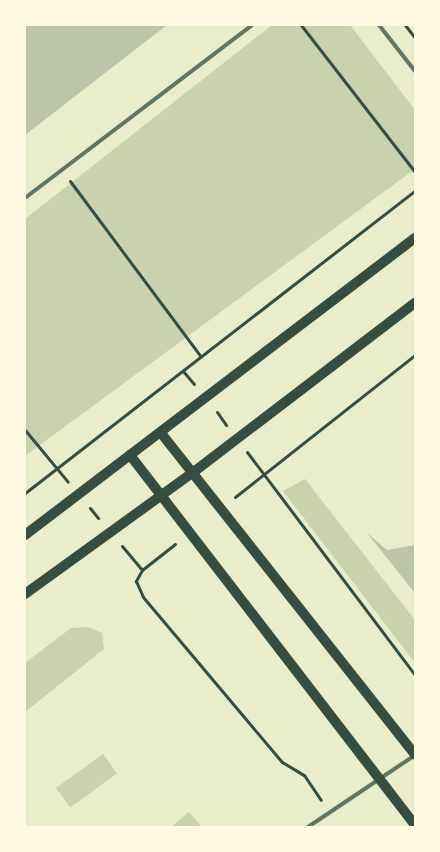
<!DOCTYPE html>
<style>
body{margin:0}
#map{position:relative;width:440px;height:852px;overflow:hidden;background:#e9edc9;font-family:"IBM Plex Sans",sans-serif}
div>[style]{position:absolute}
.green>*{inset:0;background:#cad2ad;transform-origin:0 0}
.building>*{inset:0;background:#bcc5a7}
.path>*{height:3px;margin:-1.5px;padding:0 1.5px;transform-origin:1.5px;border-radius:1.5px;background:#344e41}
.service>*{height:4px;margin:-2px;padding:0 2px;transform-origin:2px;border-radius:2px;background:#617663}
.secondary>*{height:10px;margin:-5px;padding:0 5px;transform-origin:5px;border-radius:5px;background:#344e41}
span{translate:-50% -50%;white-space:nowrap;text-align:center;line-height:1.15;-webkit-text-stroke:5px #fefae0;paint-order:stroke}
.frame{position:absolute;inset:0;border:26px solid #fefae0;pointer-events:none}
</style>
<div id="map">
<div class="green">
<div style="clip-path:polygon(272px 25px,350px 25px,415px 110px,415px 169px,25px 456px,25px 219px)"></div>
<div style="clip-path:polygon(305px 479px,415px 620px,415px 663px,283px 491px)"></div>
<div style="clip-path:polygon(88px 627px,102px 633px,104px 649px,25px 712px,25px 663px,71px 628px)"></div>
<div style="left:103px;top:754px;width:24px;height:58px;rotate:54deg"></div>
<div style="clip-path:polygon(189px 812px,202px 827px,171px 827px)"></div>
</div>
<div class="building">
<div style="clip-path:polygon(25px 25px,167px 25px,25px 135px)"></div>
<div style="clip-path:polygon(367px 533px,387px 550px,415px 545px,415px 593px)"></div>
</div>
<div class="path">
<div style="left:301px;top:25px;width:186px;rotate:52.2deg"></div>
<div style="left:405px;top:25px;width:16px;rotate:52deg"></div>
<div style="left:70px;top:181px;width:219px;rotate:53.3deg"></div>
<div style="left:183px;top:371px;width:17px;rotate:50deg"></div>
<div style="left:217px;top:412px;width:16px;rotate:55deg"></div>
<div style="left:25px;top:430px;width:67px;rotate:50.4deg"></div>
<div style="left:247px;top:452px;width:279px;rotate:53deg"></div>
<div style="left:25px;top:493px;width:493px;rotate:-37.8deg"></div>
<div style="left:235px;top:497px;width:229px;rotate:-38.3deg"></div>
<div style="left:90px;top:508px;width:13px;rotate:51deg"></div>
<div style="left:122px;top:546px;width:31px;rotate:50deg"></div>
<div style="left:142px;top:570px;width:42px;rotate:-38.2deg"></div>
<div style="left:142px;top:570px;width:13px;rotate:119deg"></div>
<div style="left:136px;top:581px;width:17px;rotate:66deg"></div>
<div style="left:143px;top:597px;width:216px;rotate:49.9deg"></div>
<div style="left:282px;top:762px;width:26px;rotate:31deg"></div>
<div style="left:304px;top:775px;width:30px;rotate:56deg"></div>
</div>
<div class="service">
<div style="left:379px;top:25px;width:58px;rotate:52deg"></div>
<div style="left:25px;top:198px;width:285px;rotate:-37.3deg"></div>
<div style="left:308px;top:827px;width:129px;rotate:-33.9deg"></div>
</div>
<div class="secondary">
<div style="left:161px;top:433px;width:410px;rotate:51.7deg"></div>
<div style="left:130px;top:455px;width:467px;rotate:52.4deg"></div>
<div style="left:25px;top:535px;width:490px;rotate:-37.3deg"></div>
<div style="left:25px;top:594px;width:205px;rotate:-35.9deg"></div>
<div style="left:191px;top:474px;width:282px;rotate:-37.4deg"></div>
</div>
<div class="frame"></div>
</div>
